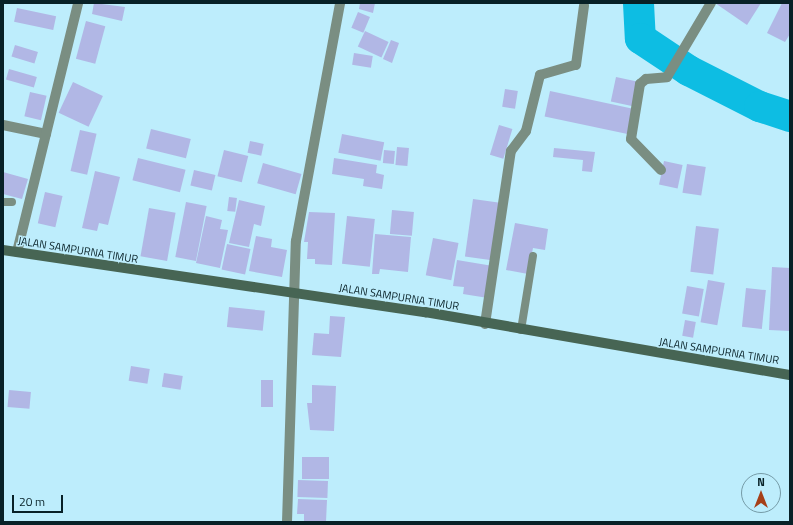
<!DOCTYPE html>
<style>
body{margin:0}
#map{position:relative;width:793px;height:525px;overflow:hidden;background:#bdedfc;font-family:"Titillium Web",sans-serif}
div>[style]{position:absolute}
.river>*{height:31px;margin:-15.5px;padding:0 15.5px;transform-origin:15.5px;border-radius:15.5px;background:#0dbde3}
.building>*{inset:0;background:#b1b7e5;transform-origin:0 0}
.lane>*{height:8px;margin:-4px;padding:0 4px;transform-origin:4px;border-radius:4px;background:#7a8e82}
.street>*{height:10px;margin:-5px;padding:0 5px;transform-origin:5px;border-radius:5px;background:#7a8e82}
.secondary>*{height:10px;margin:-5px;padding:0 5px;transform-origin:5px;border-radius:5px;background:#476554}
span{translate:-50% -50%;white-space:nowrap;text-align:center;line-height:1.15;-webkit-text-stroke:3px #bdedfc;paint-order:stroke}
.street-label{font-size:11px;color:#082127}
.frame{position:absolute;inset:0;border:4px solid #082127;pointer-events:none}
.north{position:absolute;left:741px;top:473px;width:40px;height:40px;box-sizing:border-box;background:#bdedfc;border:1px solid #759ba7;border-radius:50%;rotate:0deg;font-size:11px;font-weight:700;line-height:16px;text-align:center;color:#082127}
.north::after{content:'';display:block;margin:auto;width:14px;height:18px;background:#a64018;clip-path:polygon(50% 0,100% 100%,50% 72%,0 100%)}
.scale{position:absolute;left:12px;top:495px;width:51px;height:18px;box-sizing:border-box;border:2px solid #082127;border-top:0;padding-left:5px;font-size:12px;line-height:14px;white-space:nowrap;color:#082127;-webkit-text-stroke:3px #bdedfc;paint-order:stroke}
</style>
<div id="map">
<div class="river">
<div style="left:638px;top:3px;width:35px;rotate:87deg"></div>
<div style="left:640px;top:38px;width:58px;rotate:33.7deg"></div>
<div style="left:688px;top:70px;width:80px;rotate:26.9deg"></div>
<div style="left:759px;top:106px;width:33px;rotate:18deg"></div>
</div>
<div class="building">
<div style="clip-path:polygon(94px 3px,125px 7px,122px 21px,92px 14px)"></div>
<div style="clip-path:polygon(360px 3px,375px 3px,373px 13px,359px 9px)"></div>
<div style="clip-path:polygon(715px 3px,761px 3px,747px 25px)"></div>
<div style="clip-path:polygon(782px 3px,790px 3px,790px 34px,785px 42px,767px 33px)"></div>
<div style="left:17px;top:8px;width:40px;height:14px;rotate:12deg"></div>
<div style="left:358px;top:12px;width:13px;height:17px;rotate:23deg"></div>
<div style="left:86px;top:21px;width:20px;height:39px;rotate:15deg"></div>
<div style="left:365px;top:31px;width:26px;height:17px;rotate:25deg"></div>
<div style="clip-path:polygon(391px 40px,399px 43px,392px 63px,383px 59px)"></div>
<div style="left:15px;top:45px;width:24px;height:12px;rotate:17deg"></div>
<div style="left:354px;top:53px;width:19px;height:12px;rotate:9deg"></div>
<div style="left:9px;top:69px;width:29px;height:11px;rotate:16deg"></div>
<div style="left:616px;top:77px;width:25px;height:25px;rotate:12deg"></div>
<div style="left:73px;top:82px;width:33px;height:34px;rotate:25deg"></div>
<div style="left:505px;top:89px;width:13px;height:18px;rotate:9deg"></div>
<div style="left:550px;top:91px;width:86px;height:26px;rotate:12deg"></div>
<div style="left:30px;top:92px;width:17px;height:25px;rotate:13deg"></div>
<div style="left:499px;top:125px;width:14px;height:31px;rotate:17deg"></div>
<div style="left:151px;top:129px;width:41px;height:20px;rotate:14deg"></div>
<div style="left:80px;top:130px;width:17px;height:42px;rotate:13deg"></div>
<div style="left:342px;top:134px;width:43px;height:19px;rotate:11deg"></div>
<div style="left:250px;top:141px;width:14px;height:12px;rotate:12deg"></div>
<div style="left:397px;top:147px;width:12px;height:18px;rotate:5deg"></div>
<div style="clip-path:polygon(554px 148px,595px 152px,592px 172px,582px 171px,583px 160px,553px 157px)"></div>
<div style="left:224px;top:150px;width:25px;height:27px;rotate:14deg"></div>
<div style="left:384px;top:150px;width:11px;height:13px;rotate:5deg"></div>
<div style="left:138px;top:158px;width:49px;height:23px;rotate:14deg"></div>
<div style="clip-path:polygon(334px 158px,377px 165px,376px 173px,384px 175px,382px 189px,363px 186px,364px 179px,332px 174px)"></div>
<div style="left:664px;top:161px;width:19px;height:24px;rotate:12deg"></div>
<div style="left:263px;top:163px;width:40px;height:21px;rotate:16deg"></div>
<div style="left:687px;top:164px;width:19px;height:29px;rotate:9deg"></div>
<div style="left:194px;top:170px;width:22px;height:16px;rotate:13deg"></div>
<div style="clip-path:polygon(95px 171px,120px 177px,108px 225px,99px 223px,97px 231px,82px 228px)"></div>
<div style="clip-path:polygon(3px 172px,28px 179px,22px 199px,3px 194px)"></div>
<div style="left:45px;top:192px;width:18px;height:32px;rotate:13deg"></div>
<div style="left:229px;top:197px;width:8px;height:14px;rotate:7deg"></div>
<div style="left:473px;top:199px;width:29px;height:58px;rotate:8deg"></div>
<div style="clip-path:polygon(239px 200px,265px 206px,261px 226px,254px 224px,249px 247px,229px 243px)"></div>
<div style="left:186px;top:202px;width:21px;height:56px;rotate:11deg"></div>
<div style="left:149px;top:208px;width:27px;height:49px;rotate:10deg"></div>
<div style="left:392px;top:210px;width:22px;height:24px;rotate:5deg"></div>
<div style="clip-path:polygon(309px 212px,335px 213px,332px 265px,315px 264px,315px 259px,307px 259px,308px 242px,304px 242px)"></div>
<div style="clip-path:polygon(206px 216px,222px 220px,220px 229px,228px 230px,220px 268px,196px 263px)"></div>
<div style="left:347px;top:216px;width:28px;height:48px;rotate:6deg"></div>
<div style="clip-path:polygon(515px 223px,548px 229px,545px 250px,533px 248px,528px 274px,506px 270px)"></div>
<div style="left:696px;top:226px;width:23px;height:46px;rotate:7deg"></div>
<div style="clip-path:polygon(375px 234px,411px 237px,408px 272px,380px 269px,379px 274px,372px 274px)"></div>
<div style="clip-path:polygon(256px 236px,272px 239px,271px 247px,287px 250px,282px 277px,249px 271px)"></div>
<div style="left:433px;top:238px;width:26px;height:38px;rotate:11deg"></div>
<div style="left:227px;top:244px;width:24px;height:26px;rotate:12deg"></div>
<div style="clip-path:polygon(457px 260px,493px 266px,488px 298px,463px 294px,464px 287px,453px 286px)"></div>
<div style="clip-path:polygon(772px 267px,790px 268px,790px 331px,769px 330px)"></div>
<div style="left:708px;top:280px;width:17px;height:43px;rotate:10deg"></div>
<div style="left:687px;top:286px;width:17px;height:28px;rotate:10deg"></div>
<div style="left:746px;top:288px;width:20px;height:39px;rotate:6deg"></div>
<div style="left:229px;top:307px;width:36px;height:20px;rotate:6deg"></div>
<div style="clip-path:polygon(330px 316px,345px 317px,341px 357px,312px 355px,314px 333px,329px 334px)"></div>
<div style="left:685px;top:320px;width:11px;height:16px;rotate:10deg"></div>
<div style="left:131px;top:366px;width:19px;height:15px;rotate:9deg"></div>
<div style="left:164px;top:373px;width:19px;height:14px;rotate:9deg"></div>
<div style="left:261px;top:380px;width:12px;height:27px"></div>
<div style="clip-path:polygon(312px 385px,336px 386px,334px 431px,310px 430px,307px 403px,312px 403px)"></div>
<div style="left:9px;top:390px;width:22px;height:17px;rotate:5deg"></div>
<div style="left:302px;top:457px;width:27px;height:22px"></div>
<div style="left:298px;top:480px;width:30px;height:17px;rotate:2deg"></div>
<div style="clip-path:polygon(298px 499px,327px 500px,326px 522px,304px 522px,304px 514px,297px 514px)"></div>
</div>
<div class="lane">
<div style="left:3px;top:202px;width:9px"></div>
<div style="left:521px;top:330px;width:75px;rotate:-80.8deg"></div>
</div>
<div class="street">
<div style="left:3px;top:125px;width:44px;rotate:11.8deg"></div>
<div style="left:661px;top:170px;width:43px;rotate:-134.1deg"></div>
<div style="left:631px;top:139px;width:56px;rotate:-80.7deg"></div>
<div style="left:640px;top:84px;width:8px;rotate:-40deg"></div>
<div style="left:646px;top:79px;width:21px;rotate:-5deg"></div>
<div style="left:667px;top:77px;width:86px;rotate:-59.3deg"></div>
<div style="left:17px;top:252px;width:256px;rotate:-76.2deg"></div>
<div style="left:485px;top:324px;width:175px;rotate:-81.5deg"></div>
<div style="left:511px;top:151px;width:25px;rotate:-53deg"></div>
<div style="left:526px;top:131px;width:58px;rotate:-76deg"></div>
<div style="left:540px;top:75px;width:37px;rotate:-16deg"></div>
<div style="left:576px;top:65px;width:60px;rotate:-82.3deg"></div>
<div style="left:287px;top:522px;width:281px;rotate:-88.2deg"></div>
<div style="left:296px;top:241px;width:242px;rotate:-79.5deg"></div>
</div>
<div class="secondary">
<div style="left:3px;top:250px;width:427px;rotate:8.4deg"></div>
<div style="left:425px;top:312px;width:370px;rotate:9.8deg"></div>
</div>
<div class="street-label">
<span style="left:78px;top:250px;rotate:9deg">JALAN SAMPURNA TIMUR</span>
<span style="left:399px;top:297px;rotate:9deg">JALAN SAMPURNA TIMUR</span>
<span style="left:719px;top:351px;rotate:9deg">JALAN SAMPURNA TIMUR</span>
</div>
<div class="frame"></div>
<div class="north">N</div>
<div class="scale">20 m</div>
</div>
